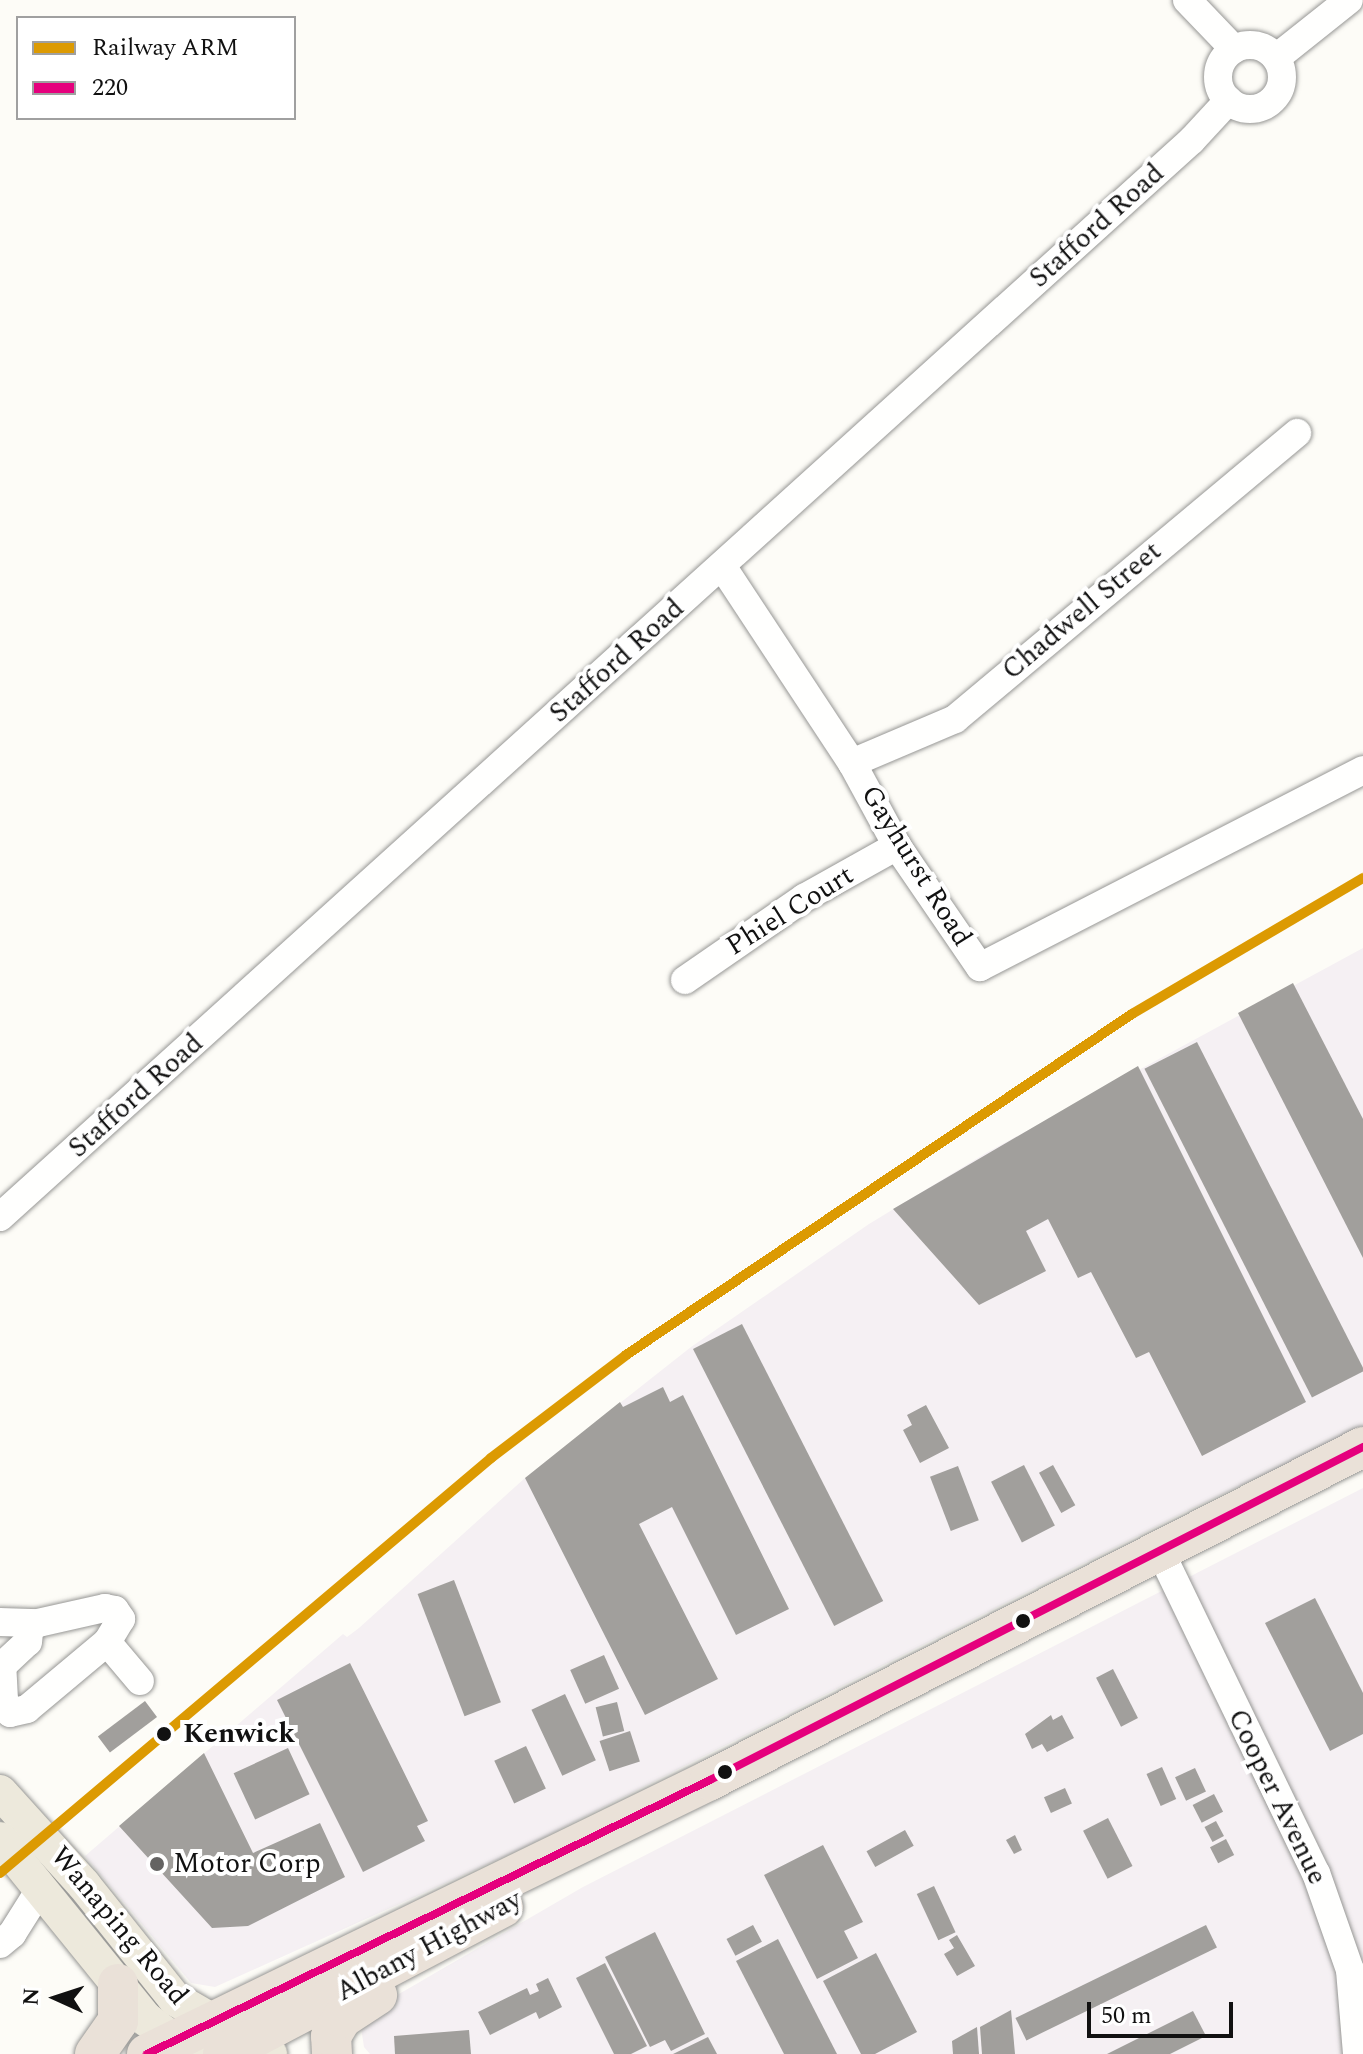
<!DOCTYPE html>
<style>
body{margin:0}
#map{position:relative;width:1363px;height:2054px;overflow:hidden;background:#fdfcf7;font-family:Spectral,serif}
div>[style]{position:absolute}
.industrial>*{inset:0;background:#f5f0f3}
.building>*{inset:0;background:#a19f9c;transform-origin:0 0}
.roads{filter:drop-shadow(0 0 2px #979795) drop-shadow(0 0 2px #979795)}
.minor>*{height:28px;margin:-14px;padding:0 14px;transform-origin:14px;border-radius:14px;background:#fffffe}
.minor>.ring{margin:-14px;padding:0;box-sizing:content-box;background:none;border:28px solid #fffffe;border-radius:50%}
.major>*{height:34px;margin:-17px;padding:0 17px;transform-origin:17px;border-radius:17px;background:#ede9dc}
.highway>*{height:40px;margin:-20px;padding:0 20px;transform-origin:20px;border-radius:20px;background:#eae1d8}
.bus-1>*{height:8px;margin:-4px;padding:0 4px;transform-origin:4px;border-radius:4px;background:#e5007d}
.rail-1>*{height:10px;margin:-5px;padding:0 5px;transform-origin:5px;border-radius:5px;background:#dc9a02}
.dots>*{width:22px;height:22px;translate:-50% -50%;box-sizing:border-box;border:4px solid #fff;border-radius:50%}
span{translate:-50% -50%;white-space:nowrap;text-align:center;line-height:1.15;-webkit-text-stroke:8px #fff;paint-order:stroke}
.street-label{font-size:28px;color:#111}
.stop-label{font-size:28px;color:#111;font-weight:700}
.left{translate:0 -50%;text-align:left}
.poi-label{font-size:28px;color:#111}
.legend{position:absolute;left:16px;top:16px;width:280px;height:104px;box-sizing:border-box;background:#fff;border:2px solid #a0a0a0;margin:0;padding:10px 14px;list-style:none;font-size:24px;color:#111}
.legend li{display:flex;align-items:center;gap:16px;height:40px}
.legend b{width:40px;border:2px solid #a0a0a0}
.north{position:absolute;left:16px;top:1958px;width:80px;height:80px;-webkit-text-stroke:6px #fff;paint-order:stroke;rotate:273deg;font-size:22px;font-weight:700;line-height:32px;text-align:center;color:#111}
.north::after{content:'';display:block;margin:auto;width:28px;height:36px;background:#111;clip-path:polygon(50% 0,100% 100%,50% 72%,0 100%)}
.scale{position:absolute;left:1087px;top:2002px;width:146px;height:36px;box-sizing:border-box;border:4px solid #111;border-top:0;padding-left:10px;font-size:24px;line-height:28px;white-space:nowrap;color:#111;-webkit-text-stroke:6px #fff;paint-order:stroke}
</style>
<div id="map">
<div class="industrial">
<div style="clip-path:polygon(1363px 948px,1363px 1428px,1193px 1508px,521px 1849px,215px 1987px,191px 1983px,85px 1856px,343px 1634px,347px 1637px,359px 1628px,525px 1478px,691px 1347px,869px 1224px,986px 1153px)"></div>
<div style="clip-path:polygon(1363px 1488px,1363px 2054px,370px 2054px,364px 2047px,361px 2027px,380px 2005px,583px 1887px)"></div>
</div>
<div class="building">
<div style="clip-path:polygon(1293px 983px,1363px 1119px,1363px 1258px,1238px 1013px)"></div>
<div style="left:1197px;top:1042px;width:369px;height:59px;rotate:63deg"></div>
<div style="clip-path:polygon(1138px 1066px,1306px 1402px,1202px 1456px,1149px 1352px,1136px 1358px,1091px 1272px,1078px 1278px,1048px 1219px,1026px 1231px,1046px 1271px,979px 1305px,893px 1209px)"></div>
<div style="left:742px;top:1324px;width:311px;height:55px;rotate:63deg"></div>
<div style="clip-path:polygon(663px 1387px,670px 1402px,683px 1395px,789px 1609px,736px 1635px,672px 1507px,639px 1524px,718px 1679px,645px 1715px,525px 1478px,620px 1402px,623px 1407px)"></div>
<div style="clip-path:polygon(926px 1405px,949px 1448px,920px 1463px,903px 1430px,912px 1425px,907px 1415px)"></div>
<div style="left:1024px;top:1465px;width:68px;height:37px;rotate:63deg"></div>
<div style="left:1053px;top:1465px;width:46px;height:16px;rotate:61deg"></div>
<div style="left:958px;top:1466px;width:58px;height:30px;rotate:69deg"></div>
<div style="left:454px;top:1580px;width:131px;height:39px;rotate:69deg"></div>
<div style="clip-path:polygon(1315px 1598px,1363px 1693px,1363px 1734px,1330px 1751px,1265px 1623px)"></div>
<div style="left:604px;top:1655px;width:37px;height:37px;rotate:66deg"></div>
<div style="clip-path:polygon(350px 1663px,428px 1821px,417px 1826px,425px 1841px,363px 1872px,277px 1700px)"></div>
<div style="left:1113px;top:1669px;width:55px;height:19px;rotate:63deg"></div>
<div style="left:565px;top:1694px;width:73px;height:37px;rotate:65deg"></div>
<div style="left:145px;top:1701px;width:20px;height:59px;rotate:53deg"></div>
<div style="left:617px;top:1702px;width:30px;height:22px;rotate:76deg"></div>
<div style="clip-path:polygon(1051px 1715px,1053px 1720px,1062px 1715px,1074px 1738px,1047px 1752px,1042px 1744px,1032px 1749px,1025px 1734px)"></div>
<div style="left:630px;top:1731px;width:32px;height:32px;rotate:72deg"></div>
<div style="left:526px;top:1746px;width:47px;height:35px;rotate:65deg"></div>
<div style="left:288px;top:1748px;width:51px;height:60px;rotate:65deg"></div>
<div style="clip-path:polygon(204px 1753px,253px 1853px,320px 1823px,345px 1877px,248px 1926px,212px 1928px,119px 1826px)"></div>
<div style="left:1162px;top:1767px;width:35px;height:17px;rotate:66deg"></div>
<div style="left:1195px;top:1768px;width:26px;height:22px;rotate:65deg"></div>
<div style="left:1065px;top:1788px;width:17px;height:23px;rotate:66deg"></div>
<div style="left:1214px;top:1794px;width:20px;height:24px;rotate:63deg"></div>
<div style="left:1108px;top:1818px;width:54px;height:28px;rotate:63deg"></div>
<div style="left:1216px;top:1821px;width:17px;height:13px;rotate:62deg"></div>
<div style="left:905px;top:1830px;width:18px;height:44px;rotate:61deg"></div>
<div style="clip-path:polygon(1015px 1835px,1022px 1850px,1014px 1854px,1006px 1840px)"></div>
<div style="left:1226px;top:1839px;width:18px;height:18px;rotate:63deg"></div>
<div style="clip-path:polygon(823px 1845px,863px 1922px,844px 1931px,858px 1958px,817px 1979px,764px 1875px)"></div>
<div style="left:934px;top:1886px;width:51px;height:19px;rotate:65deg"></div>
<div style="left:753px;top:1925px;width:19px;height:30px;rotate:62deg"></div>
<div style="left:1206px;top:1925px;width:25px;height:212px;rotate:64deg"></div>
<div style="clip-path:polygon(655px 1932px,705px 2034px,671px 2051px,665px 2040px,650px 2047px,605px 1957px)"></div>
<div style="clip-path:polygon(957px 1935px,975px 1966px,957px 1976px,944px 1954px,954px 1948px,949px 1940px)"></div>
<div style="clip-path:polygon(778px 1939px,837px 2054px,784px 2054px,736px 1961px)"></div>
<div style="clip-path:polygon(876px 1953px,917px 2032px,875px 2054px,861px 2054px,823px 1981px)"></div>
<div style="clip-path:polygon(605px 1963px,647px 2046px,631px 2054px,614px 2054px,576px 1978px)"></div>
<div style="clip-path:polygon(548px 1978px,562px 2007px,539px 2019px,536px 2012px,490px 2035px,478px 2012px,527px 1988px,530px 1995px,539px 1991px,536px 1984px)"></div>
<div style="clip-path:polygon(1011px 2010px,1015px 2054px,982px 2054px,980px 2027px)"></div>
<div style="clip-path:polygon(1193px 2011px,1206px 2036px,1170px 2054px,1107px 2054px)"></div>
<div style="clip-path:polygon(977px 2027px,979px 2054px,953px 2054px,952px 2041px)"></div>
<div style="clip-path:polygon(469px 2030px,471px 2054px,395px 2054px,394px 2036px)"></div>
<div style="clip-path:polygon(708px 2037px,717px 2054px,673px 2054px)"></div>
</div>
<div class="roads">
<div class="minor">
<div style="left:1187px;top:0;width:68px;rotate:46.2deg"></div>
<div class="ring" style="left:1218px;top:45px;width:36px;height:36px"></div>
<div style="left:1276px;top:58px;width:93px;rotate:-38.5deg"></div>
<div style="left:722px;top:566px;width:236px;rotate:56.6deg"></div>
<div style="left:852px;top:763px;width:94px;rotate:61.5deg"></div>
<div style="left:897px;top:846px;width:147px;rotate:55.6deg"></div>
<div style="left:980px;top:967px;width:431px;rotate:-27.2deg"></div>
<div style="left:852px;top:763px;width:112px;rotate:-23.1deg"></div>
<div style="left:955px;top:719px;width:446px;rotate:-39.9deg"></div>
<div style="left:685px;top:980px;width:145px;rotate:-34.6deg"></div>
<div style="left:804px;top:898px;width:107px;rotate:-29.2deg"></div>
<div style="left:0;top:1217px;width:1606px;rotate:-42.1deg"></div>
<div style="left:1192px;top:140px;width:54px;rotate:-47.2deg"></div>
<div style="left:1160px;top:1551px;width:358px;rotate:64.2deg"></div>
<div style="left:1316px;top:1873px;width:103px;rotate:70.7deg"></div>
<div style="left:1350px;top:1970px;width:84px;rotate:85.2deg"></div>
<div style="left:0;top:1622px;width:38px;rotate:2deg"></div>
<div style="left:38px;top:1623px;width:69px;rotate:-12.6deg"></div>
<div style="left:105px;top:1608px;width:10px;rotate:11deg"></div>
<div style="left:115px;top:1610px;width:11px;rotate:56deg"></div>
<div style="left:121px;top:1619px;width:27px;rotate:121deg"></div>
<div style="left:107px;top:1642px;width:104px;rotate:140.1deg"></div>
<div style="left:27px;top:1709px;width:17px;rotate:167deg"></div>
<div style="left:10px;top:1713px;width:14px;rotate:-115deg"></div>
<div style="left:4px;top:1700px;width:34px;rotate:-93deg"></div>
<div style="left:2px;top:1666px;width:35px;rotate:-43deg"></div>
<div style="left:28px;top:1642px;width:19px;rotate:-84deg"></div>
<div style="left:107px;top:1642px;width:51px;rotate:49.8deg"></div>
<div style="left:0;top:1944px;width:16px;rotate:-40deg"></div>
<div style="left:12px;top:1934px;width:54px;rotate:-57.8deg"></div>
</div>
<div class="major">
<div style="left:0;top:1792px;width:125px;rotate:47.9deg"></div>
<div style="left:84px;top:1885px;width:146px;rotate:51.4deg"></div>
<div style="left:175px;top:1999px;width:110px;rotate:30.1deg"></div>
<div style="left:0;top:1839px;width:232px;rotate:51deg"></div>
<div style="left:146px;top:2019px;width:59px;rotate:36.7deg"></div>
</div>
<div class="highway">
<div style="left:95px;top:2054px;width:40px;rotate:-55.1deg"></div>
<div style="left:118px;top:2021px;width:37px;rotate:-90deg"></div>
<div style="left:147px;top:2054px;width:626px;rotate:-25.95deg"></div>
<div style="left:710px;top:1780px;width:733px;rotate:-27.02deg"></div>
<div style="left:223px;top:2054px;width:316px;rotate:-27.7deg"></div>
<div style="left:332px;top:2054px;width:18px;rotate:-93deg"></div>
<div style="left:331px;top:2036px;width:21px;rotate:-59deg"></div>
<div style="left:342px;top:2018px;width:42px;rotate:-33.3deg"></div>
</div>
</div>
<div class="bus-1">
<div style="left:147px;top:2054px;width:626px;rotate:-25.95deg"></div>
<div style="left:710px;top:1780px;width:733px;rotate:-27.02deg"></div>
</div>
<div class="rail-1">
<div style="left:0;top:1873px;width:643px;rotate:-40.2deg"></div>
<div style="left:491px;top:1458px;width:170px;rotate:-37.3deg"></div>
<div style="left:626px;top:1355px;width:610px;rotate:-33.98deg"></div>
<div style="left:1132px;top:1014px;width:268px;rotate:-30.5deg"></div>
</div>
<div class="dots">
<div style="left:1023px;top:1621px;background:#111"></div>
<div style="left:164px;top:1734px;background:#111"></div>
<div style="left:725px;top:1772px;background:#111"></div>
<div style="left:157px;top:1864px;background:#646362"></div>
</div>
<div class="street-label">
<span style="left:1097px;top:226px;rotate:-42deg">Stafford Road</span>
<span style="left:1082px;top:611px;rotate:-40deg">Chadwell Street</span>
<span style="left:617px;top:661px;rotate:-42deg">Stafford Road</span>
<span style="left:916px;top:866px;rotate:58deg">Gayhurst Road</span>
<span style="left:790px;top:911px;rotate:-32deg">Phiel Court</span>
<span style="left:136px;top:1096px;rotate:-42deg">Stafford Road</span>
<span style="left:1277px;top:1797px;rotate:64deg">Cooper Avenue</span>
<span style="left:119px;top:1926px;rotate:50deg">Wanaping Road</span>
<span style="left:429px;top:1946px;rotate:-28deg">Albany Highway</span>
</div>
<div class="stop-label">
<span class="left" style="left:183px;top:1734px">Kenwick</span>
</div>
<div class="poi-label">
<span class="left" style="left:173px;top:1864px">Motor Corp</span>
</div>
<ul class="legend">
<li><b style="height:10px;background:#dc9a02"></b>Railway ARM</li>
<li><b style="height:10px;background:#e5007d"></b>220</li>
</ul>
<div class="north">N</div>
<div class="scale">50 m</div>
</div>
